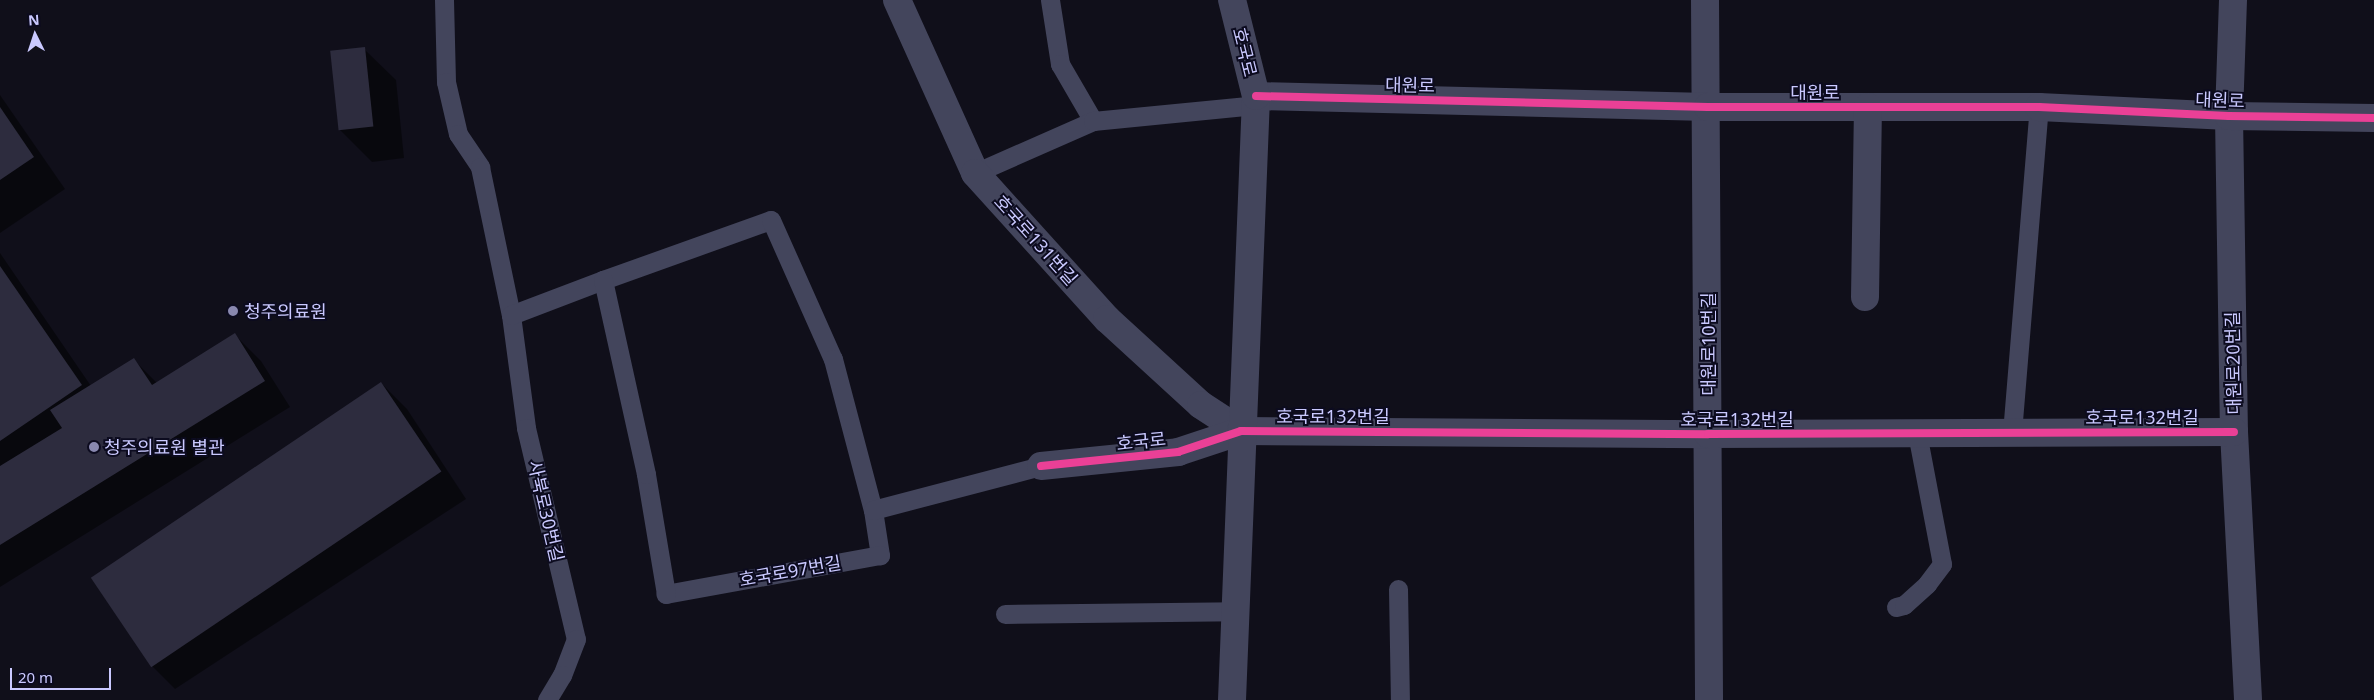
<!DOCTYPE html>
<meta charset="utf-8">
<style>
body{margin:0}
#map{position:relative;width:2374px;height:700px;overflow:hidden;background:#100f1a;font-family:"Noto Sans","Noto Sans KR",sans-serif}
div>[style]{position:absolute}
.shadow>*{inset:0;background:#0007}
.building>*{inset:0;background:#2d2c3e;transform-origin:0 0}
.lane>*{height:19px;margin:-9.5px;padding:0 9.5px;transform-origin:9.5px;border-radius:9.5px;background:#43455c}
.street>*{height:28px;margin:-14px;padding:0 14px;transform-origin:14px;border-radius:14px;background:#43455c}
.cycleway>*{height:8px;margin:-4px;padding:0 4px;transform-origin:4px;border-radius:4px;background:#ea4096}
.dots>*{width:14px;height:14px;translate:-50% -50%;box-sizing:border-box;border:2px solid #0c0b1f;border-radius:50%}
span{translate:-50% -50%;white-space:nowrap;text-align:center;line-height:1.15;-webkit-text-stroke:4px #0c0b1f;paint-order:stroke}
.street-label{font-size:18px;color:#cac9ff}
.poi-label{font-size:18px;color:#cac9ff}
.left{translate:0 -50%;text-align:left}
.north{position:absolute;left:10px;top:10px;width:50px;height:50px;-webkit-text-stroke:4px #0c0b1f;paint-order:stroke;rotate:356deg;font-size:14px;font-weight:700;line-height:20px;text-align:center;color:#cac9ff}
.north::after{content:'';display:block;margin:auto;width:18px;height:22px;background:#cac9ff;clip-path:polygon(50% 0,100% 100%,50% 72%,0 100%)}
.scale{position:absolute;left:10px;top:668px;width:101px;height:22px;box-sizing:border-box;border:2px solid #cac9ff;border-top:0;padding-left:6px;font-size:15px;line-height:18px;white-space:nowrap;color:#cac9ff;-webkit-text-stroke:4px #0c0b1f;paint-order:stroke}
</style>
<div id="map">
<div class="shadow">
<div style="clip-path:polygon(364px 49px,396px 80px,404px 158px,372px 162px,340px 130px)"></div>
<div style="clip-path:polygon(0 95px,65px 189px,0 233px)"></div>
<div style="clip-path:polygon(0 253px,91px 386px,134px 360px,157px 383px,235px 335px,261px 361px,290px 407px,0 587px)"></div>
<div style="clip-path:polygon(381px 383px,407px 409px,466px 499px,175px 689px,149px 663px)"></div>
</div>
<div class="building">
<div style="left:365px;top:47px;width:80px;height:35px;rotate:84deg"></div>
<div style="clip-path:polygon(0 107px,34px 157px,0 180px)"></div>
<div style="clip-path:polygon(0 266px,82px 385px,0 441px)"></div>
<div style="clip-path:polygon(235px 333px,265px 381px,0 545px,0 466px,62px 428px,50px 410px,134px 358px,152px 385px)"></div>
<div style="left:381px;top:382px;width:108px;height:350px;rotate:56deg"></div>
</div>
<div class="lane">
<div style="left:444px;top:0;width:82px;rotate:88.6deg"></div>
<div style="left:446px;top:82px;width:53px;rotate:77deg"></div>
<div style="left:458px;top:134px;width:40px;rotate:56deg"></div>
<div style="left:480px;top:167px;width:151px;rotate:78.2deg"></div>
<div style="left:511px;top:315px;width:114px;rotate:82.4deg"></div>
<div style="left:526px;top:428px;width:217px;rotate:76.7deg"></div>
<div style="left:576px;top:639px;width:39px;rotate:111deg"></div>
<div style="left:562px;top:675px;width:29px;rotate:121deg"></div>
<div style="left:1050px;top:0;width:65px;rotate:81.1deg"></div>
<div style="left:1060px;top:64px;width:66px;rotate:59.9deg"></div>
<div style="left:975px;top:173px;width:129px;rotate:-23.8deg"></div>
<div style="left:1093px;top:121px;width:163px;rotate:-5.6deg"></div>
<div style="left:511px;top:315px;width:98px;rotate:-20.8deg"></div>
<div style="left:603px;top:280px;width:178px;rotate:-19.7deg"></div>
<div style="left:771px;top:220px;width:152px;rotate:66deg"></div>
<div style="left:833px;top:359px;width:156px;rotate:75.2deg"></div>
<div style="left:873px;top:510px;width:46px;rotate:81.2deg"></div>
<div style="left:880px;top:555px;width:218px;rotate:169.7deg"></div>
<div style="left:666px;top:594px;width:122px;rotate:-99.5deg"></div>
<div style="left:646px;top:474px;width:199px;rotate:-102.5deg"></div>
<div style="left:2012px;top:433px;width:327px;rotate:-85.3deg"></div>
<div style="left:873px;top:510px;width:174px;rotate:-14.7deg"></div>
<div style="left:1398px;top:589px;width:111px;rotate:89deg"></div>
<div style="left:1896px;top:607px;width:8px;rotate:-14deg"></div>
<div style="left:1904px;top:605px;width:31px;rotate:-42deg"></div>
<div style="left:1927px;top:584px;width:25px;rotate:-53deg"></div>
<div style="left:1942px;top:564px;width:133px;rotate:-100.8deg"></div>
<div style="left:1005px;top:614px;width:230px;rotate:-0.7deg"></div>
</div>
<div class="street">
<div style="left:897px;top:0;width:190px;rotate:65.7deg"></div>
<div style="left:975px;top:173px;width:197px;rotate:47.9deg"></div>
<div style="left:1107px;top:319px;width:127px;rotate:42.5deg"></div>
<div style="left:1201px;top:405px;width:48px;rotate:33deg"></div>
<div style="left:1705px;top:0;width:700px;rotate:89.67deg"></div>
<div style="left:2233px;top:0;width:116px;rotate:92deg"></div>
<div style="left:2229px;top:116px;width:316px;rotate:89.1deg"></div>
<div style="left:2234px;top:432px;width:268px;rotate:87deg"></div>
<div style="left:1256px;top:96px;width:452px;rotate:1.4deg"></div>
<div style="left:1708px;top:107px;width:331px"></div>
<div style="left:2039px;top:107px;width:190px;rotate:2.7deg"></div>
<div style="left:2229px;top:116px;width:145px;rotate:0.8deg"></div>
<div style="left:1865px;top:297px;width:190px;rotate:-89.1deg"></div>
<div style="left:1041px;top:466px;width:138px;rotate:-5.8deg"></div>
<div style="left:1178px;top:452px;width:66px;rotate:-18.4deg"></div>
<div style="left:1241px;top:431px;width:467px;rotate:0.4deg"></div>
<div style="left:1708px;top:434px;width:526px;rotate:-0.22deg"></div>
<div style="left:1232px;top:700px;width:604px;rotate:-87.72deg"></div>
<div style="left:1256px;top:96px;width:99px;rotate:-104deg"></div>
</div>
<div class="cycleway">
<div style="left:1256px;top:96px;width:452px;rotate:1.4deg"></div>
<div style="left:1708px;top:107px;width:331px"></div>
<div style="left:2039px;top:107px;width:190px;rotate:2.7deg"></div>
<div style="left:2229px;top:116px;width:145px;rotate:0.8deg"></div>
<div style="left:1041px;top:466px;width:138px;rotate:-5.8deg"></div>
<div style="left:1178px;top:452px;width:66px;rotate:-18.4deg"></div>
<div style="left:1241px;top:431px;width:467px;rotate:0.4deg"></div>
<div style="left:1708px;top:434px;width:526px;rotate:-0.22deg"></div>
</div>
<div class="dots">
<div style="left:233px;top:311px;background:#8988af"></div>
<div style="left:94px;top:447px;background:#8988af"></div>
</div>
<div class="street-label">
<span style="left:1245px;top:52px;rotate:76deg">호국로</span>
<span style="left:1410px;top:85px;rotate:1deg">대원로</span>
<span style="left:1815px;top:92px">대원로</span>
<span style="left:2220px;top:100px;rotate:2deg">대원로</span>
<span style="left:1036px;top:240px;rotate:48deg">호국로131번길</span>
<span style="left:1708px;top:344px;rotate:-90deg">대원로10번길</span>
<span style="left:2233px;top:363px;rotate:-91deg">대원로20번길</span>
<span style="left:1333px;top:416px">호국로132번길</span>
<span style="left:2142px;top:417px">호국로132번길</span>
<span style="left:1737px;top:419px">호국로132번길</span>
<span style="left:1141px;top:441px;rotate:-6deg">호국로</span>
<span style="left:546px;top:511px;rotate:77deg">사북로30번길</span>
<span style="left:790px;top:571px;rotate:-10deg">호국로97번길</span>
</div>
<div class="poi-label">
<span class="left" style="left:244px;top:311px">청주의료원</span>
<span class="left" style="left:104px;top:447px">청주의료원 별관</span>
</div>
<div class="north">N</div>
<div class="scale">20 m</div>
</div>
